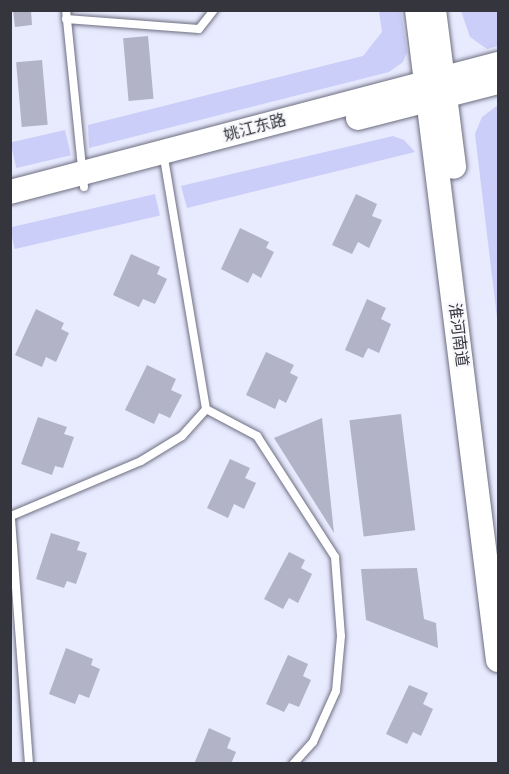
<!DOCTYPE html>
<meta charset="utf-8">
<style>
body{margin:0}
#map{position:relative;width:509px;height:774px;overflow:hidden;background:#e8eafe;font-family:Signika,"Noto Sans SC",sans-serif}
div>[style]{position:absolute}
.green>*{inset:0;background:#cbcef8;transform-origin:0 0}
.building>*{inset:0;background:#b2b3c7;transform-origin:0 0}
.roads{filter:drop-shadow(0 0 2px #6d6e80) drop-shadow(0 0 2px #6d6e80)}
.lane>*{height:8px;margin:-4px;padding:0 4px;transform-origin:4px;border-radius:4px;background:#fff}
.secondary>*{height:24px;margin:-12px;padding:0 12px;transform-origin:12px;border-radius:12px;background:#fff}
span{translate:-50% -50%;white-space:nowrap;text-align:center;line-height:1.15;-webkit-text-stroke:4.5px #f8f8fc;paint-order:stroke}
.street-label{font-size:16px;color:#34353d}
.frame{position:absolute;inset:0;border:12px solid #34353d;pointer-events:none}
</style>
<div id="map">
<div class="green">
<div style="clip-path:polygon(379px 11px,401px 11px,407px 52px,403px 62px,389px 72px,89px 148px,88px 125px,363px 56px,382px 32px)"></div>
<div style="clip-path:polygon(461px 11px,498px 11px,498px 46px,487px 49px,470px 37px)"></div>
<div style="clip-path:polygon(498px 105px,498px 326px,475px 134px,482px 117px)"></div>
<div style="left:65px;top:130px;width:26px;height:56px;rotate:77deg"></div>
<div style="clip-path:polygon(393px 136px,404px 140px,415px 152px,187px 208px,181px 186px)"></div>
<div style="left:155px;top:194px;width:22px;height:149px;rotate:77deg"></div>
</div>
<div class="building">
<div style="clip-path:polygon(13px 10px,31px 10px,32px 25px,15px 27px)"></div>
<div style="left:148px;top:36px;width:63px;height:25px;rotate:85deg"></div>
<div style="left:42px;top:60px;width:65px;height:26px;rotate:85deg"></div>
<div style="clip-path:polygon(356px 194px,377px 204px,372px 216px,382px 220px,369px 248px,358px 242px,352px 254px,332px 245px)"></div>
<div style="clip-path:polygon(240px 228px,269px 242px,266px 248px,274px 252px,261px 278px,253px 273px,248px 283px,221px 269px)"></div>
<div style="clip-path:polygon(131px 254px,160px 267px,157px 274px,167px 279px,155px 304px,143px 299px,139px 307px,113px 295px)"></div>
<div style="clip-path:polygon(367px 299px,386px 308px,381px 319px,391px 324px,379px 353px,368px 348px,363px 358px,345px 350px)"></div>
<div style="clip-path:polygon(36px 309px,64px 323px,61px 329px,69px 333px,56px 362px,46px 357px,42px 367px,15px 355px)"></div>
<div style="clip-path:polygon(266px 352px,294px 365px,290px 373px,298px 377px,286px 403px,279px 399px,275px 409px,246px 395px)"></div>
<div style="clip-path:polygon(147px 365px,176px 379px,171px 390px,182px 395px,170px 418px,159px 413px,154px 424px,125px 410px)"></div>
<div style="left:401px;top:414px;width:117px;height:52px;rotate:83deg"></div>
<div style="clip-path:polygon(38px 417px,67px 427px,64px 434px,74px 437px,63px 468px,55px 466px,52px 475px,21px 464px)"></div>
<div style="clip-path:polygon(322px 418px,334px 533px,274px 438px)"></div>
<div style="clip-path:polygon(230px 459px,250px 468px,245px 478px,256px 483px,244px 509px,234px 504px,228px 518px,207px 508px)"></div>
<div style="clip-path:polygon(51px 533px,80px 542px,77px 550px,87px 553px,76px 584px,67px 581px,64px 588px,36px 579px)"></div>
<div style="clip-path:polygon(289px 552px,305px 560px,301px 568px,312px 574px,298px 603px,289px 598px,283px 609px,264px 599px)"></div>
<div style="clip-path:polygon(417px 568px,424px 619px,436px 623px,438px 648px,366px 620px,361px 569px)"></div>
<div style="clip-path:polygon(66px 648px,93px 659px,91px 665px,100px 669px,89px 698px,79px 694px,75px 704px,49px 694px)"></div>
<div style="clip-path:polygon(288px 655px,308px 664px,303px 676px,311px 680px,299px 707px,289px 703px,284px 712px,266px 704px)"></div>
<div style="clip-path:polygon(409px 685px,428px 693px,423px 704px,433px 709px,421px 736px,413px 732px,407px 744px,386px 734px)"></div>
<div style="clip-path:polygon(209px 728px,231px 738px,227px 748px,236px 752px,231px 764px,194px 764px)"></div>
</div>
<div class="roads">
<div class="lane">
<div style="left:66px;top:10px;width:178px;rotate:84.2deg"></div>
<div style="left:66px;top:19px;width:133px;rotate:4.3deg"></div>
<div style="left:199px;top:29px;width:24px;rotate:-52deg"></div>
<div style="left:206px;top:409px;width:58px;rotate:27.9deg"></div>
<div style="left:257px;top:436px;width:144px;rotate:57.2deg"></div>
<div style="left:335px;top:557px;width:79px;rotate:85.7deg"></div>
<div style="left:341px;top:636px;width:55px;rotate:95.2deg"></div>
<div style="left:336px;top:691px;width:56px;rotate:114.3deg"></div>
<div style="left:313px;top:742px;width:30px;rotate:132deg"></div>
<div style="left:29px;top:764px;width:249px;rotate:-94.2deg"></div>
<div style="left:11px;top:516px;width:141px;rotate:-22.9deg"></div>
<div style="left:141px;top:461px;width:48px;rotate:-31.4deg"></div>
<div style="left:182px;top:436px;width:36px;rotate:-48deg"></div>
<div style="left:206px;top:409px;width:260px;rotate:-99.5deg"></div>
</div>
<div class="secondary">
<div style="left:417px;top:10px;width:655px;rotate:82.9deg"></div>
<div style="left:434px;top:10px;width:158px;rotate:82.7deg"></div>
<div style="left:358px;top:118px;width:145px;rotate:-14.4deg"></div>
<div style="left:10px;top:192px;width:505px;rotate:-14.7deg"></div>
</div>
</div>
<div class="street-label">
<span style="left:255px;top:128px;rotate:-15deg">姚江东路</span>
<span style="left:458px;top:335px;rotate:83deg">淮河南道</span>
</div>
<div class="frame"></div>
</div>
